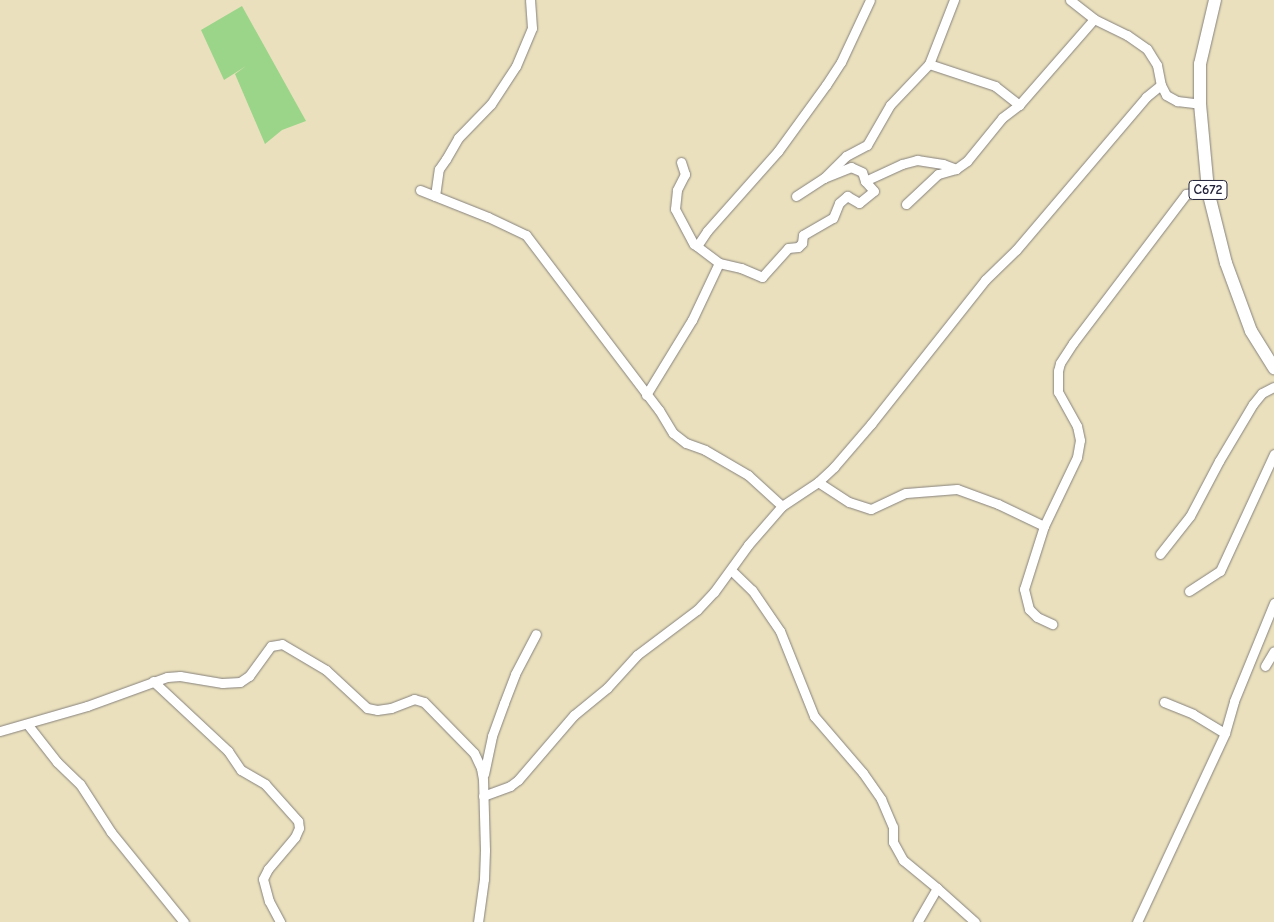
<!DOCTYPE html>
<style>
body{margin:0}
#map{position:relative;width:1274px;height:922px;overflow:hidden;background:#eae0bd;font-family:"Comic Neue",sans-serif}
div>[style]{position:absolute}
.green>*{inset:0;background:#9ad589}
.roads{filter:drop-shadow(0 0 1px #86817c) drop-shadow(0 0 1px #86817c)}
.minor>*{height:9px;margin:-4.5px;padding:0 4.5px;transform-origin:4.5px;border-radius:4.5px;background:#fff}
.primary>*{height:12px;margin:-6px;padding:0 6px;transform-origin:6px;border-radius:6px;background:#fff}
span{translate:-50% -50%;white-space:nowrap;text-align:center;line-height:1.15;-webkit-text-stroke:4px #fff;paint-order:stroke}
.shield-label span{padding:1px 4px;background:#fff;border:1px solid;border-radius:4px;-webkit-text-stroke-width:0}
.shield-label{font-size:14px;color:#22223b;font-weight:700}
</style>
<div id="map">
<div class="green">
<div style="clip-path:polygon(242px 6px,306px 121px,282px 130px,265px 144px,235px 74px,246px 66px,224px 80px,201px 30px)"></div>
</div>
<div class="roads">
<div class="minor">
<div style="left:1070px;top:0;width:31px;rotate:38deg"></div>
<div style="left:1094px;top:19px;width:37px;rotate:26deg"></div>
<div style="left:1127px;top:35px;width:24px;rotate:35deg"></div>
<div style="left:1147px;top:49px;width:19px;rotate:58deg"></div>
<div style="left:1157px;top:65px;width:20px;rotate:79deg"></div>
<div style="left:929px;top:64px;width:69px;rotate:-68.7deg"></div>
<div style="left:1019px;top:105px;width:114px;rotate:-48.9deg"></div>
<div style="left:681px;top:162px;width:13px;rotate:72deg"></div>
<div style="left:685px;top:174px;width:18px;rotate:117deg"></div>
<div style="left:677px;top:190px;width:19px;rotate:96deg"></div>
<div style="left:675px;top:209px;width:40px;rotate:62deg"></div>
<div style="left:694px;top:244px;width:31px;rotate:37deg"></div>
<div style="left:865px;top:181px;width:9px;rotate:-108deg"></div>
<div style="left:862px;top:172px;width:12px;rotate:-156deg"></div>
<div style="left:851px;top:167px;width:29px;rotate:158deg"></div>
<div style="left:824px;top:178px;width:31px;rotate:-45deg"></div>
<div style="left:846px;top:156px;width:24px;rotate:-28deg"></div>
<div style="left:867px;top:145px;width:46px;rotate:-60.1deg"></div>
<div style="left:890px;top:105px;width:57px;rotate:-46.4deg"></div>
<div style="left:929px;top:64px;width:70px;rotate:18.4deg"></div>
<div style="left:995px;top:86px;width:31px;rotate:38deg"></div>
<div style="left:1019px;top:105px;width:21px;rotate:143deg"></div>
<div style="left:1002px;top:118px;width:55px;rotate:129.1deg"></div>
<div style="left:967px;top:161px;width:14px;rotate:144deg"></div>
<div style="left:420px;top:190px;width:73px;rotate:21.7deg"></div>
<div style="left:488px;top:217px;width:42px;rotate:25.3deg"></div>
<div style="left:526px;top:235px;width:220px;rotate:52.8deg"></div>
<div style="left:659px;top:410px;width:27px;rotate:59deg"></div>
<div style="left:673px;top:433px;width:16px;rotate:38deg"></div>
<div style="left:686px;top:443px;width:20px;rotate:20deg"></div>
<div style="left:705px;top:450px;width:50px;rotate:30.2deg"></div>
<div style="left:748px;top:475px;width:46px;rotate:42.4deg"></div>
<div style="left:435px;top:196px;width:27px;rotate:-82deg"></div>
<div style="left:439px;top:169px;width:12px;rotate:-55deg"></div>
<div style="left:446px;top:159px;width:24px;rotate:-60deg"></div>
<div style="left:458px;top:138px;width:47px;rotate:-45.9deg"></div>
<div style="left:491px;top:104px;width:45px;rotate:-56.7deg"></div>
<div style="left:516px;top:66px;width:41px;rotate:-67.2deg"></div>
<div style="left:532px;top:28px;width:28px;rotate:-94deg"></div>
<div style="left:796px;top:196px;width:33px;rotate:-33deg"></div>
<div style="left:697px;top:246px;width:18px;rotate:-56deg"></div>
<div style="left:707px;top:231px;width:107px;rotate:-48.4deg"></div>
<div style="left:778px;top:151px;width:82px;rotate:-54deg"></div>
<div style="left:826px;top:85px;width:27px;rotate:-57deg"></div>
<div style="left:841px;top:62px;width:68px;rotate:-64.9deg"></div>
<div style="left:646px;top:395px;width:88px;rotate:-58.5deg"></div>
<div style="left:692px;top:320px;width:63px;rotate:-64.7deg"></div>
<div style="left:719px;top:263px;width:23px;rotate:13deg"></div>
<div style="left:741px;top:268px;width:23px;rotate:23deg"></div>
<div style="left:762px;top:277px;width:39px;rotate:-48deg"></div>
<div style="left:788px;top:248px;width:10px;rotate:-6deg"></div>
<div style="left:798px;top:247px;width:6px;rotate:-45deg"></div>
<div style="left:802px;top:243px;width:8px;rotate:-83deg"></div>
<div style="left:803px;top:235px;width:34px;rotate:-30deg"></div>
<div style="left:833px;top:218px;width:16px;rotate:-68deg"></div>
<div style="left:839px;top:203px;width:11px;rotate:-41deg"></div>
<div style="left:847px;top:196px;width:14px;rotate:30deg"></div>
<div style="left:859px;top:203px;width:19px;rotate:-39deg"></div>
<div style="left:874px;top:191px;width:13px;rotate:-132deg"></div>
<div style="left:865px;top:181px;width:41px;rotate:-24.7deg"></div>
<div style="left:902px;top:164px;width:16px;rotate:-15deg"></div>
<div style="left:917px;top:160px;width:26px;rotate:9deg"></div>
<div style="left:943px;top:164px;width:14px;rotate:21deg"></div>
<div style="left:956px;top:169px;width:19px;rotate:164deg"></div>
<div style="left:938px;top:174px;width:44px;rotate:136.8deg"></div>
<div style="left:818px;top:482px;width:37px;rotate:33deg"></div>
<div style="left:849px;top:502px;width:23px;rotate:18deg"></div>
<div style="left:871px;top:509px;width:38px;rotate:-25deg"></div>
<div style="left:906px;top:493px;width:51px;rotate:-4.5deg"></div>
<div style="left:957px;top:489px;width:44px;rotate:20.1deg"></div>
<div style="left:998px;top:504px;width:51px;rotate:25.6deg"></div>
<div style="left:1044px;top:526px;width:76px;rotate:-64.4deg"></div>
<div style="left:1077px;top:457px;width:17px;rotate:-80deg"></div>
<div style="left:1080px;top:440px;width:14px;rotate:-102deg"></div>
<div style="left:1077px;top:426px;width:39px;rotate:-119deg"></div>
<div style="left:1058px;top:392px;width:21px;rotate:-90deg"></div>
<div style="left:1058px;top:371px;width:8px;rotate:-76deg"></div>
<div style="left:1060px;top:363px;width:24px;rotate:-57deg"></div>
<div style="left:1073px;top:343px;width:187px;rotate:-52.8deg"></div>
<div style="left:1186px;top:194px;width:22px;rotate:-8deg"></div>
<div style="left:1044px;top:526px;width:66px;rotate:107.6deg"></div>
<div style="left:1024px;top:589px;width:21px;rotate:76deg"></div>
<div style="left:1029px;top:609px;width:11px;rotate:45deg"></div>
<div style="left:1037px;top:617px;width:17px;rotate:25deg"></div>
<div style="left:1160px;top:554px;width:48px;rotate:-51.7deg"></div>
<div style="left:1190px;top:516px;width:62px;rotate:-62.2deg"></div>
<div style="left:1219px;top:461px;width:66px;rotate:-59.2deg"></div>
<div style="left:1253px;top:404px;width:14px;rotate:-51deg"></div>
<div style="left:1262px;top:393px;width:13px;rotate:-27deg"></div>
<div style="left:731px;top:570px;width:29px;rotate:44deg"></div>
<div style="left:752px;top:590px;width:50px;rotate:55.7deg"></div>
<div style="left:780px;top:631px;width:92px;rotate:68.2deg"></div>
<div style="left:814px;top:716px;width:75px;rotate:49.3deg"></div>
<div style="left:863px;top:773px;width:32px;rotate:55deg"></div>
<div style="left:881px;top:799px;width:30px;rotate:67deg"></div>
<div style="left:893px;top:827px;width:15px;rotate:90deg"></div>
<div style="left:893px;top:842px;width:21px;rotate:61deg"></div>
<div style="left:903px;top:860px;width:44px;rotate:39.5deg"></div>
<div style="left:937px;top:888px;width:39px;rotate:120deg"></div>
<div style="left:1189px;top:591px;width:37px;rotate:-33deg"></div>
<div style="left:1220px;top:571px;width:129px;rotate:-65.2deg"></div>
<div style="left:1265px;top:666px;width:17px;rotate:-59deg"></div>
<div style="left:153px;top:681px;width:103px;rotate:43deg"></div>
<div style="left:228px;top:751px;width:23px;rotate:56deg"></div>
<div style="left:241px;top:770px;width:28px;rotate:30deg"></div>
<div style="left:265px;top:784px;width:50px;rotate:48.3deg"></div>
<div style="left:298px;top:821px;width:7px;rotate:82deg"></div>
<div style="left:299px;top:828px;width:10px;rotate:114deg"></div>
<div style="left:295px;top:837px;width:42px;rotate:130.2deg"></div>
<div style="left:268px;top:869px;width:11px;rotate:117deg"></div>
<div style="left:263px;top:879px;width:23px;rotate:75deg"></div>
<div style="left:269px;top:901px;width:24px;rotate:62deg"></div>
<div style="left:1164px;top:702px;width:31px;rotate:22deg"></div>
<div style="left:1193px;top:714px;width:37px;rotate:31deg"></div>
<div style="left:1225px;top:733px;width:33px;rotate:-74deg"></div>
<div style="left:1234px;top:701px;width:106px;rotate:-67.8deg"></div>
<div style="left:28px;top:725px;width:47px;rotate:51.9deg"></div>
<div style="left:57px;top:762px;width:32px;rotate:44deg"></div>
<div style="left:80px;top:784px;width:57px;rotate:57.1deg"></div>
<div style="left:111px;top:832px;width:116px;rotate:51deg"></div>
<div style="left:0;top:731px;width:91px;rotate:-16deg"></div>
<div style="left:87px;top:706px;width:85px;rotate:-19.9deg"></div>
<div style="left:167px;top:677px;width:13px;rotate:-4deg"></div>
<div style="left:180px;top:676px;width:43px;rotate:9.5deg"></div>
<div style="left:222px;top:683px;width:18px;rotate:-3deg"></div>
<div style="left:240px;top:682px;width:11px;rotate:-34deg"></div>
<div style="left:249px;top:676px;width:37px;rotate:-54deg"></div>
<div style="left:271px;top:646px;width:11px;rotate:-10deg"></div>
<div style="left:282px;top:644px;width:51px;rotate:30.6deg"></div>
<div style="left:326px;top:670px;width:56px;rotate:42.8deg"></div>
<div style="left:367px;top:708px;width:10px;rotate:11deg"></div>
<div style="left:377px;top:710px;width:14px;rotate:-8deg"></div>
<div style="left:391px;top:708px;width:25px;rotate:-21deg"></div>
<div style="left:414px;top:699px;width:10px;rotate:17deg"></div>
<div style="left:424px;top:702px;width:71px;rotate:45.6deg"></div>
<div style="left:474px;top:753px;width:17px;rotate:65deg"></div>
<div style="left:481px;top:768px;width:11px;rotate:80deg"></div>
<div style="left:483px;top:779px;width:71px;rotate:88.4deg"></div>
<div style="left:485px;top:850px;width:29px;rotate:92deg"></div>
<div style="left:484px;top:879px;width:43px;rotate:97.9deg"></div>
<div style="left:484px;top:774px;width:39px;rotate:-78deg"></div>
<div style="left:492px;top:736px;width:35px;rotate:-70deg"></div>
<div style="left:504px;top:703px;width:31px;rotate:-69deg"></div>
<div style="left:515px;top:674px;width:45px;rotate:-62.3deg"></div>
<div style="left:483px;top:796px;width:29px;rotate:-20deg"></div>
<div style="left:510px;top:786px;width:10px;rotate:-37deg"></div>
<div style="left:518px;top:780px;width:86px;rotate:-49.3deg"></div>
<div style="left:574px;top:715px;width:43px;rotate:-39.3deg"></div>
<div style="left:607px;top:688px;width:45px;rotate:-47.7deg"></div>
<div style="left:637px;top:655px;width:75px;rotate:-36.9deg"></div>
<div style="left:697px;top:610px;width:25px;rotate:-47deg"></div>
<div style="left:714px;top:592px;width:58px;rotate:-54.1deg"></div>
<div style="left:748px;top:545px;width:52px;rotate:-48.9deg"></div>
<div style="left:782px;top:506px;width:43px;rotate:-33.7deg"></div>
<div style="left:818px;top:482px;width:22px;rotate:-43deg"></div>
<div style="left:834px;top:467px;width:57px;rotate:-49.3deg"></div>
<div style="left:871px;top:424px;width:184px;rotate:-51.6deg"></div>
<div style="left:985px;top:280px;width:43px;rotate:-44.1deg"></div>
<div style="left:1016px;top:250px;width:201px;rotate:-49.6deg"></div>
<div style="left:1146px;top:97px;width:19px;rotate:-39deg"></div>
<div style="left:1161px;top:85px;width:11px;rotate:63deg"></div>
<div style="left:1166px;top:95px;width:13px;rotate:29deg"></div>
<div style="left:1177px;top:101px;width:23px;rotate:7deg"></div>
<div style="left:937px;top:888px;width:51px;rotate:41.8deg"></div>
<div style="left:1137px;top:922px;width:208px;rotate:-65deg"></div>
</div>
<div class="primary">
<div style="left:1215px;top:0;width:66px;rotate:103.2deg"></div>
<div style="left:1200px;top:64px;width:40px;rotate:90deg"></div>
<div style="left:1200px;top:104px;width:87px;rotate:84.7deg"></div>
<div style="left:1208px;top:191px;width:74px;rotate:76deg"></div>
<div style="left:1226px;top:263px;width:72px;rotate:69.8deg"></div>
<div style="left:1251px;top:331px;width:44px;rotate:58.1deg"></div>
</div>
</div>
<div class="shield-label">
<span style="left:1208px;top:190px">C672</span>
</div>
</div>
